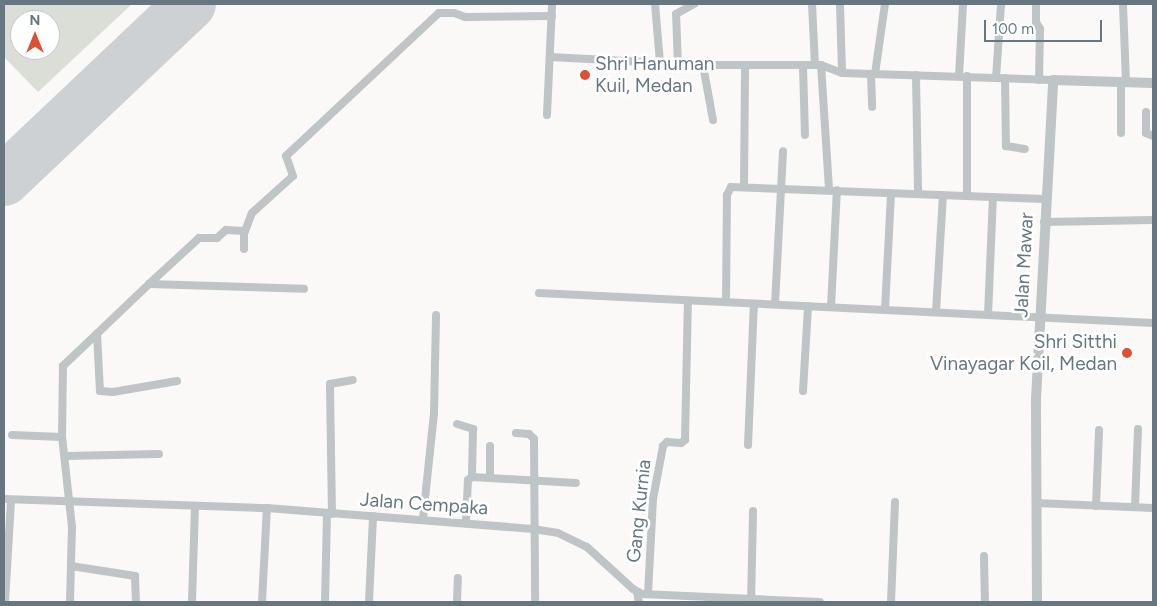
<!DOCTYPE html>
<style>
body{margin:0}
#map{position:relative;width:1157px;height:606px;overflow:hidden;background:#faf9f8;font-family:Figtree,sans-serif}
div>[style]{position:absolute}
.green>*{inset:0;background:#daded7}
.runway>*{height:52px;margin:-26px;padding:0 26px;transform-origin:26px;border-radius:26px;background:#ced1d3}
.minor>*{height:8px;margin:-4px;padding:0 4px;transform-origin:4px;border-radius:4px;background:#bfc4c7}
.tertiary>*{height:10px;margin:-5px;padding:0 5px;transform-origin:5px;border-radius:5px;background:#bfc4c7}
.dots>*{width:14px;height:14px;translate:-50% -50%;box-sizing:border-box;border:2px solid #fff;border-radius:50%}
span{translate:-50% -50%;white-space:nowrap;text-align:center;line-height:1.15;-webkit-text-stroke:5px #fff;paint-order:stroke}
.poi-label{font-size:19px;color:#667781}
.left{translate:0 -50%;text-align:left}
.right{translate:-100% -50%;text-align:right}
.street-label{font-size:19px;color:#667781}
.frame{position:absolute;inset:0;border:5px solid #667781;pointer-events:none}
.north{position:absolute;left:10px;top:10px;width:50px;height:50px;box-sizing:border-box;background:#fff;border:1px solid #c2c9cd;border-radius:50%;rotate:0deg;font-size:14px;font-weight:700;line-height:20px;text-align:center;color:#667781}
.north::after{content:'';display:block;margin:auto;width:18px;height:22px;background:#dd5035;clip-path:polygon(50% 0,100% 100%,50% 72%,0 100%)}
.scale{position:absolute;left:984px;top:20px;width:118px;height:22px;box-sizing:border-box;border:2px solid #667781;border-top:0;padding-left:6px;font-size:15px;line-height:18px;white-space:nowrap;color:#667781;-webkit-text-stroke:4px #fff;paint-order:stroke}
</style>
<div id="map">
<div class="green">
<div style="clip-path:polygon(evenodd,4px 4px,132px 4px,38px 92px,4px 57px,4px 4px,20px 20px,50px 20px,50px 50px,20px 50px,20px 20px)"></div>
</div>
<div class="runway">
<div style="left:4px;top:180px;width:256px;rotate:-43.4deg"></div>
</div>
<div class="minor">
<div style="left:655px;top:4px;width:58px;rotate:85.1deg"></div>
<div style="left:812px;top:4px;width:61px;rotate:87.2deg"></div>
<div style="left:840px;top:4px;width:69px;rotate:88.3deg"></div>
<div style="left:1036px;top:4px;width:18px;rotate:90deg"></div>
<div style="left:1036px;top:22px;width:8px;rotate:60deg"></div>
<div style="left:1040px;top:29px;width:51px;rotate:91.1deg"></div>
<div style="left:1123px;top:4px;width:78px;rotate:87.8deg"></div>
<div style="left:550px;top:57px;width:153px;rotate:3deg"></div>
<div style="left:703px;top:65px;width:118px"></div>
<div style="left:821px;top:65px;width:22px;rotate:21deg"></div>
<div style="left:842px;top:73px;width:211px;rotate:1.9deg"></div>
<div style="left:678px;top:65px;width:51px;rotate:-92.2deg"></div>
<div style="left:676px;top:14px;width:21px;rotate:-29deg"></div>
<div style="left:703px;top:65px;width:56px;rotate:79.7deg"></div>
<div style="left:803px;top:65px;width:70px;rotate:88.4deg"></div>
<div style="left:821px;top:65px;width:125px;rotate:86.3deg"></div>
<div style="left:871px;top:74px;width:33px;rotate:88deg"></div>
<div style="left:875px;top:74px;width:71px;rotate:-81.9deg"></div>
<div style="left:916px;top:75px;width:119px;rotate:89deg"></div>
<div style="left:959px;top:76px;width:72px;rotate:-86.8deg"></div>
<div style="left:996px;top:78px;width:74px;rotate:-86.1deg"></div>
<div style="left:1005px;top:78px;width:68px;rotate:89.2deg"></div>
<div style="left:1006px;top:146px;width:19px;rotate:9deg"></div>
<div style="left:1121px;top:82px;width:51px;rotate:90deg"></div>
<div style="left:1146px;top:112px;width:21px;rotate:90deg"></div>
<div style="left:1146px;top:133px;width:8px;rotate:23deg"></div>
<div style="left:547px;top:115px;width:111px;rotate:-87.4deg"></div>
<div style="left:744px;top:187px;width:122px;rotate:-89.5deg"></div>
<div style="left:967px;top:196px;width:120px;rotate:-90deg"></div>
<div style="left:1044px;top:222px;width:109px;rotate:-1.1deg"></div>
<div style="left:244px;top:249px;width:18px;rotate:-90deg"></div>
<div style="left:149px;top:284px;width:68px;rotate:-42.6deg"></div>
<div style="left:199px;top:238px;width:18px"></div>
<div style="left:217px;top:238px;width:12px;rotate:-42deg"></div>
<div style="left:226px;top:230px;width:19px;rotate:3deg"></div>
<div style="left:245px;top:231px;width:19px;rotate:-69deg"></div>
<div style="left:252px;top:213px;width:55px;rotate:-42.1deg"></div>
<div style="left:293px;top:176px;width:21px;rotate:-109deg"></div>
<div style="left:286px;top:156px;width:209px;rotate:-43.1deg"></div>
<div style="left:439px;top:13px;width:15px"></div>
<div style="left:454px;top:13px;width:12px;rotate:20deg"></div>
<div style="left:465px;top:17px;width:87px;rotate:-0.7deg"></div>
<div style="left:539px;top:293px;width:615px;rotate:2.8deg"></div>
<div style="left:726px;top:302px;width:107px;rotate:-89.5deg"></div>
<div style="left:727px;top:195px;width:9px;rotate:-63deg"></div>
<div style="left:731px;top:187px;width:314px;rotate:2.2deg"></div>
<div style="left:775px;top:304px;width:153px;rotate:-87deg"></div>
<div style="left:831px;top:307px;width:117px;rotate:-87.1deg"></div>
<div style="left:885px;top:309px;width:116px;rotate:-87deg"></div>
<div style="left:936px;top:312px;width:117px;rotate:-86.6deg"></div>
<div style="left:988px;top:315px;width:118px;rotate:-87.6deg"></div>
<div style="left:97px;top:334px;width:57px;rotate:87deg"></div>
<div style="left:100px;top:391px;width:13px;rotate:4deg"></div>
<div style="left:113px;top:392px;width:65px;rotate:-9.8deg"></div>
<div style="left:803px;top:391px;width:85px;rotate:-86.6deg"></div>
<div style="left:457px;top:424px;width:17px;rotate:17deg"></div>
<div style="left:473px;top:429px;width:48px;rotate:91.2deg"></div>
<div style="left:472px;top:477px;width:104px;rotate:3.3deg"></div>
<div style="left:516px;top:433px;width:13px;rotate:4deg"></div>
<div style="left:529px;top:434px;width:7px;rotate:45deg"></div>
<div style="left:534px;top:439px;width:163px;rotate:89.6deg"></div>
<div style="left:12px;top:435px;width:50px;rotate:2.3deg"></div>
<div style="left:748px;top:445px;width:141px;rotate:-87.6deg"></div>
<div style="left:65px;top:456px;width:94px;rotate:-1.2deg"></div>
<div style="left:490px;top:476px;width:30px;rotate:-90deg"></div>
<div style="left:4px;top:499px;width:263px;rotate:2deg"></div>
<div style="left:267px;top:508px;width:267px;rotate:4.5deg"></div>
<div style="left:533px;top:529px;width:25px;rotate:9deg"></div>
<div style="left:558px;top:533px;width:32px;rotate:26deg"></div>
<div style="left:587px;top:547px;width:62px;rotate:42.4deg"></div>
<div style="left:633px;top:589px;width:10px;rotate:29deg"></div>
<div style="left:642px;top:594px;width:178px;rotate:2.6deg"></div>
<div style="left:1036px;top:503px;width:117px;rotate:2.4deg"></div>
<div style="left:1096px;top:506px;width:76px;rotate:-87.7deg"></div>
<div style="left:1135px;top:507px;width:78px;rotate:-87.8deg"></div>
<div style="left:332px;top:514px;width:130px;rotate:-90.9deg"></div>
<div style="left:330px;top:384px;width:23px;rotate:-10deg"></div>
<div style="left:423px;top:518px;width:106px;rotate:-84deg"></div>
<div style="left:434px;top:413px;width:98px;rotate:-88.8deg"></div>
<div style="left:466px;top:522px;width:42px;rotate:-87.3deg"></div>
<div style="left:468px;top:480px;width:5px;rotate:-37deg"></div>
<div style="left:984px;top:556px;width:46px;rotate:88.8deg"></div>
<div style="left:71px;top:566px;width:65px;rotate:8.9deg"></div>
<div style="left:135px;top:576px;width:26px;rotate:88deg"></div>
<div style="left:637px;top:592px;width:10px;rotate:79deg"></div>
<div style="left:648px;top:594px;width:95px;rotate:-87deg"></div>
<div style="left:653px;top:499px;width:54px;rotate:-79.3deg"></div>
<div style="left:663px;top:446px;width:6px;rotate:-45deg"></div>
<div style="left:667px;top:442px;width:14px;rotate:4deg"></div>
<div style="left:681px;top:443px;width:5px;rotate:-37deg"></div>
<div style="left:685px;top:440px;width:139px;rotate:-88.8deg"></div>
<div style="left:5px;top:602px;width:102px;rotate:-86.6deg"></div>
<div style="left:70px;top:602px;width:75px;rotate:-88.5deg"></div>
<div style="left:72px;top:527px;width:91px;rotate:-96.3deg"></div>
<div style="left:62px;top:437px;width:71px;rotate:-89.2deg"></div>
<div style="left:63px;top:366px;width:119px;rotate:-43.6deg"></div>
<div style="left:149px;top:284px;width:155px;rotate:1.8deg"></div>
<div style="left:192px;top:602px;width:96px;rotate:-88.2deg"></div>
<div style="left:262px;top:602px;width:94px;rotate:-87deg"></div>
<div style="left:325px;top:602px;width:88px;rotate:-88.7deg"></div>
<div style="left:369px;top:602px;width:86px;rotate:-87.3deg"></div>
<div style="left:457px;top:602px;width:24px;rotate:-88deg"></div>
<div style="left:751px;top:602px;width:91px;rotate:-88.7deg"></div>
<div style="left:891px;top:602px;width:100px;rotate:-87.7deg"></div>
</div>
<div class="tertiary">
<div style="left:1037px;top:602px;width:203px;rotate:-90.3deg"></div>
<div style="left:1036px;top:399px;width:319px;rotate:-86.9deg"></div>
<div style="left:1053px;top:80px;width:100px;rotate:1.7deg"></div>
</div>
<div class="dots">
<div style="left:585px;top:75px;background:#dd5035"></div>
<div style="left:1127px;top:353px;background:#dd5035"></div>
</div>
<div class="poi-label">
<span class="left" style="left:595px;top:75px">Shri Hanuman<br>Kuil, Medan</span>
<span class="right" style="left:1117px;top:353px">Shri Sitthi<br>Vinayagar Koil, Medan</span>
</div>
<div class="street-label">
<span style="left:1024px;top:265px;rotate:-87deg">Jalan Mawar</span>
<span style="left:424px;top:504px;rotate:4deg">Jalan Cempaka</span>
<span style="left:639px;top:511px;rotate:-84deg">Gang Kurnia</span>
</div>
<div class="frame"></div>
<div class="north">N</div>
<div class="scale">100 m</div>
</div>
